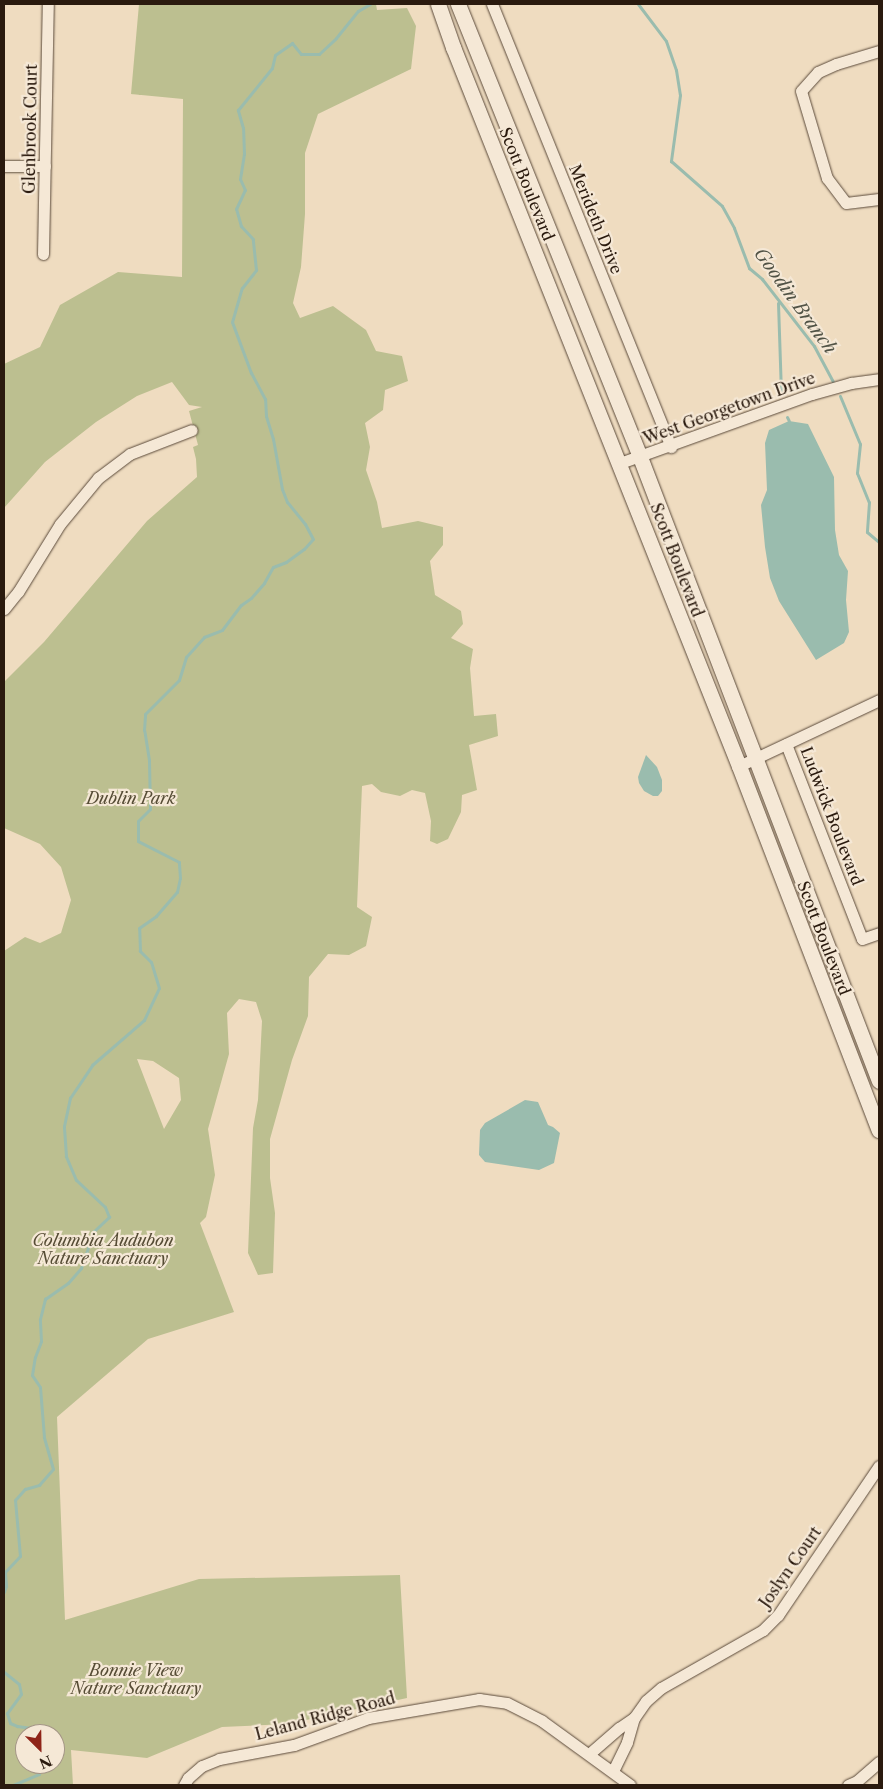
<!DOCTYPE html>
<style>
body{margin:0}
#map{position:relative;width:883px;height:1789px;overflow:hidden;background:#efdcc0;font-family:"Libre Caslon Text",serif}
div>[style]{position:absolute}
.green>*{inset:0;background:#bcbf90}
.water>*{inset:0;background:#9abcae}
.stream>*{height:3px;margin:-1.5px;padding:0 1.5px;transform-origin:1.5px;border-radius:1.5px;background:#9abcae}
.roads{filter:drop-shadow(0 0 1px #5b4a3a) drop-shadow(0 0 1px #5b4a3a)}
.minor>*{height:11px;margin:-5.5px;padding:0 5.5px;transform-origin:5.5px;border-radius:5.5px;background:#f5e8d6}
.secondary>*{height:15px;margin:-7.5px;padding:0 7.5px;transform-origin:7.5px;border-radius:7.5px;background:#f5e8d6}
span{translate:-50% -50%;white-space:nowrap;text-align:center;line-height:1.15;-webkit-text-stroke:4.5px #f5e8d6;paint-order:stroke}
.street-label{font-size:16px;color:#2a1a0e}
.park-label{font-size:16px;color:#564c35;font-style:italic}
.water-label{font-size:18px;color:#515346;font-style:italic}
.frame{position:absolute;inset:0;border:5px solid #2a1a0e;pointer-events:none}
.north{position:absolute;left:15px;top:1724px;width:50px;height:50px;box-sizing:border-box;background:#f5e8d6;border:1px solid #a49686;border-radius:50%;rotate:157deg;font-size:14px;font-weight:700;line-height:20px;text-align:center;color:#2a1a0e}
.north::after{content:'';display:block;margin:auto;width:18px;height:22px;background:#8f2418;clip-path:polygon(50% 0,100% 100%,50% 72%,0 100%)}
</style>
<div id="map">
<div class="green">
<div style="clip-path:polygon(evenodd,139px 4px,376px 4px,377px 10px,407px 8px,416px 26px,411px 69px,318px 114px,305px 153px,305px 214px,301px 267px,293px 303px,300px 318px,333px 306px,366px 330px,376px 351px,402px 356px,408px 381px,385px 390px,383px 410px,365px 423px,370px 447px,366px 470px,377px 502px,382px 528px,418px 521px,443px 527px,443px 545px,430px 561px,435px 595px,461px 611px,463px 624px,451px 638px,473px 649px,470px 668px,474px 716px,496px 714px,498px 736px,469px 745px,477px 790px,462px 795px,461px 812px,448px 839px,437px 844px,430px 841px,431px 821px,425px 793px,412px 790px,400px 796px,381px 792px,372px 784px,362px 786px,357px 907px,372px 917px,366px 946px,349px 955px,328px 954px,309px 977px,308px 1016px,292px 1060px,270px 1139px,270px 1178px,275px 1213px,273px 1273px,258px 1275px,248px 1253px,253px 1128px,258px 1100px,262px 1021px,256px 1002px,239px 999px,227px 1013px,229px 1054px,208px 1129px,215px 1175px,206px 1217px,200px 1223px,234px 1312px,148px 1339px,57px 1417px,65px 1620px,199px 1579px,400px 1575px,407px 1698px,288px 1724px,222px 1727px,147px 1758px,71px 1750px,73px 1785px,4px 1785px,4px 951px,25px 937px,40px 943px,61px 933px,71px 900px,61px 867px,40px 844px,4px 828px,4px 682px,44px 642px,147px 521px,197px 477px,196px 459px,193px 447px,198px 445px,189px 411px,202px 407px,189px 405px,172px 382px,137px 396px,96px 422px,45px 462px,4px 508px,4px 364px,40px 347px,60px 305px,118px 272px,182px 277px,183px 99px,131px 94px,139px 4px,137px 1059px,153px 1061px,179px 1078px,181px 1100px,164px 1129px,137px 1059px,139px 4px,25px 1734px,55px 1734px,55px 1764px,25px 1764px,25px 1734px)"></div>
</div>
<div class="water">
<div style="clip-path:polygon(789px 421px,808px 424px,834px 477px,835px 530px,839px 555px,848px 571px,846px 600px,849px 632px,844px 643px,816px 660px,779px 601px,770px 578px,765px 547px,761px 505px,767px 490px,765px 443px,769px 430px)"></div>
<div style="clip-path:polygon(646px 755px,657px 767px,662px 780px,662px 791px,658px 796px,653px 796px,644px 791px,639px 783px,638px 777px)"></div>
<div style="clip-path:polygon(525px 1100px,538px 1102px,548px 1125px,553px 1127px,560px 1133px,554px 1163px,539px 1170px,485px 1162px,479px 1155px,480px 1130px,485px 1123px)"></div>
</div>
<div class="stream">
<div style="left:638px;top:4px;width:46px;rotate:52.9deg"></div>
<div style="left:666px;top:41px;width:31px;rotate:71deg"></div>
<div style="left:676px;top:70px;width:25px;rotate:81deg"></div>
<div style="left:680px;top:95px;width:67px;rotate:97.8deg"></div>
<div style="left:671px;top:161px;width:68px;rotate:41.4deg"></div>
<div style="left:722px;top:206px;width:25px;rotate:61deg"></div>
<div style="left:734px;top:228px;width:43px;rotate:69.4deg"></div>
<div style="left:749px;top:268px;width:17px;rotate:40deg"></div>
<div style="left:762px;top:279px;width:85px;rotate:52.2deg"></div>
<div style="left:814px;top:346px;width:40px;rotate:62deg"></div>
<div style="left:778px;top:303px;width:91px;rotate:88.1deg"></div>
<div style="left:840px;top:396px;width:52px;rotate:67.4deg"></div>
<div style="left:860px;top:444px;width:29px;rotate:96deg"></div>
<div style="left:857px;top:473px;width:31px;rotate:68deg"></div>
<div style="left:869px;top:502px;width:30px;rotate:94deg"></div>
<div style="left:867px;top:532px;width:16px;rotate:40deg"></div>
<div style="left:787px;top:417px;width:4px;rotate:63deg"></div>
<div style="left:4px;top:1592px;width:6px;rotate:-72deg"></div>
<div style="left:6px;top:1586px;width:14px;rotate:-94deg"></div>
<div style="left:5px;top:1572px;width:22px;rotate:-47deg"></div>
<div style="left:20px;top:1556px;width:56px;rotate:-95.1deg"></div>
<div style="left:15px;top:1500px;width:15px;rotate:-48deg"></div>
<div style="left:25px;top:1489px;width:15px;rotate:-16deg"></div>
<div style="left:39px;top:1485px;width:21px;rotate:-49deg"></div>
<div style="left:53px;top:1469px;width:33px;rotate:-106deg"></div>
<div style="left:44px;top:1437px;width:50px;rotate:-94.6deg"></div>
<div style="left:40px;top:1387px;width:14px;rotate:-124deg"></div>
<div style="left:32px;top:1375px;width:18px;rotate:-81deg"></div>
<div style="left:35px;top:1357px;width:17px;rotate:-69deg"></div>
<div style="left:41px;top:1341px;width:22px;rotate:-93deg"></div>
<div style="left:40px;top:1319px;width:21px;rotate:-76deg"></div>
<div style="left:45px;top:1299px;width:28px;rotate:-35deg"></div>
<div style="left:68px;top:1283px;width:20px;rotate:-49deg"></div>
<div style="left:81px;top:1268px;width:39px;rotate:-71deg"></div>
<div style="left:94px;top:1231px;width:21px;rotate:-43deg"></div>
<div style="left:109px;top:1217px;width:11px;rotate:-112deg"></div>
<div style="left:105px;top:1207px;width:40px;rotate:-137deg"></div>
<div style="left:76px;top:1180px;width:26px;rotate:-113deg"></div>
<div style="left:66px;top:1156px;width:30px;rotate:-94deg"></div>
<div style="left:64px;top:1126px;width:29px;rotate:-78deg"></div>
<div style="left:70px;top:1098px;width:40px;rotate:-56deg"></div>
<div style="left:92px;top:1065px;width:69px;rotate:-40.9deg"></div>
<div style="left:144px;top:1020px;width:35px;rotate:-65deg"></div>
<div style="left:159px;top:988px;width:27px;rotate:-107deg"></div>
<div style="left:151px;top:962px;width:16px;rotate:-135deg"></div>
<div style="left:140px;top:951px;width:23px;rotate:-92deg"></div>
<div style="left:139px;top:928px;width:21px;rotate:-35deg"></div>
<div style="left:156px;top:916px;width:32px;rotate:-49deg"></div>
<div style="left:177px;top:892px;width:14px;rotate:-78deg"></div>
<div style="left:180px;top:878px;width:16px;rotate:-94deg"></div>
<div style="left:179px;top:862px;width:46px;rotate:-152.9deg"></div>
<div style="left:138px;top:841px;width:20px;rotate:-90deg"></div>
<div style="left:138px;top:821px;width:17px;rotate:-45deg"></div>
<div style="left:150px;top:809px;width:49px;rotate:-91.2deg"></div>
<div style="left:149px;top:760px;width:30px;rotate:-99deg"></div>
<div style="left:144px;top:730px;width:16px;rotate:-86deg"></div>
<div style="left:145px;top:714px;width:48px;rotate:-45deg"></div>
<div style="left:179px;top:680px;width:24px;rotate:-73deg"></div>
<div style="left:186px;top:657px;width:27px;rotate:-48deg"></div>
<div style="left:204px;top:637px;width:19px;rotate:-21deg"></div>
<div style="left:222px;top:630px;width:31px;rotate:-53deg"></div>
<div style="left:241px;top:605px;width:12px;rotate:-35deg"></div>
<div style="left:251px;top:598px;width:20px;rotate:-49deg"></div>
<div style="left:264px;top:583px;width:18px;rotate:-61deg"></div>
<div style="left:273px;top:567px;width:14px;rotate:-21deg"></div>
<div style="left:286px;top:562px;width:22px;rotate:-36deg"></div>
<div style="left:304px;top:549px;width:13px;rotate:-48deg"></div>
<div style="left:313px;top:539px;width:17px;rotate:-118deg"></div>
<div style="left:305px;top:524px;width:28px;rotate:-129deg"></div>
<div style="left:287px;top:502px;width:14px;rotate:-111deg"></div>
<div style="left:282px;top:489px;width:51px;rotate:-100.2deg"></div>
<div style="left:273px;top:439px;width:24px;rotate:-107deg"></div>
<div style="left:266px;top:416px;width:17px;rotate:-93deg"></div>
<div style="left:265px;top:399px;width:30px;rotate:-118deg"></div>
<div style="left:251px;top:373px;width:54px;rotate:-110.4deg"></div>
<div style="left:232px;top:322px;width:35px;rotate:-74deg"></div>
<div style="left:242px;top:288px;width:23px;rotate:-52deg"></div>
<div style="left:256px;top:270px;width:31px;rotate:-96deg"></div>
<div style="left:253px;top:239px;width:18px;rotate:-133deg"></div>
<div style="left:241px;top:226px;width:18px;rotate:-106deg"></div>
<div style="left:236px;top:209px;width:21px;rotate:-65deg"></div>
<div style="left:245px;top:190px;width:12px;rotate:-114deg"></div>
<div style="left:240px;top:179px;width:25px;rotate:-81deg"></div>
<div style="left:244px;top:154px;width:26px;rotate:-92deg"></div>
<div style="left:243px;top:128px;width:19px;rotate:-106deg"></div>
<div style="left:238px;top:110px;width:54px;rotate:-51deg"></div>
<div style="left:272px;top:68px;width:13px;rotate:-77deg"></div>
<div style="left:275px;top:55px;width:21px;rotate:-35deg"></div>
<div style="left:292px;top:43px;width:14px;rotate:51deg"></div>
<div style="left:301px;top:54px;width:18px"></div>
<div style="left:319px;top:54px;width:23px;rotate:-43deg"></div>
<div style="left:336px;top:38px;width:35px;rotate:-51deg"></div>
<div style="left:358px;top:11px;width:14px;rotate:-30deg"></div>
<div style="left:4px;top:1672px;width:19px;rotate:39deg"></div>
<div style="left:19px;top:1684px;width:10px;rotate:79deg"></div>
<div style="left:21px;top:1694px;width:24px;rotate:126deg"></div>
<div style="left:7px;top:1713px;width:10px;rotate:73deg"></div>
<div style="left:10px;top:1723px;width:8px;rotate:23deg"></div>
<div style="left:17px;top:1726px;width:22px;rotate:8deg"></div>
<div style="left:39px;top:1729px;width:10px;rotate:29deg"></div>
<div style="left:13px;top:1785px;width:28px;rotate:-23deg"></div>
<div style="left:39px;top:1774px;width:7px;rotate:-74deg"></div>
<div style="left:41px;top:1767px;width:3px;rotate:-108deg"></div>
</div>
<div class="roads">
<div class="minor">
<div style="left:492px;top:4px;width:478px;rotate:68deg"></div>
<div style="left:879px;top:51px;width:45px;rotate:163.2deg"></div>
<div style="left:836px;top:64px;width:20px;rotate:156deg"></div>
<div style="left:818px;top:72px;width:25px;rotate:132deg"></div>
<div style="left:801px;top:91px;width:91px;rotate:73.4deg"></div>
<div style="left:827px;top:178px;width:31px;rotate:53deg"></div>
<div style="left:846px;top:203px;width:33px;rotate:-7deg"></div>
<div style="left:4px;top:166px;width:41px"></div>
<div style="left:43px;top:254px;width:250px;rotate:-88.9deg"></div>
<div style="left:620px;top:463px;width:204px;rotate:-19.8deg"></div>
<div style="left:812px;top:394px;width:41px;rotate:-15.8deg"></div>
<div style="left:851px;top:383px;width:28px;rotate:-8deg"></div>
<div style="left:4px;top:609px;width:22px;rotate:-51deg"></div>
<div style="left:18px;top:592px;width:80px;rotate:-58.3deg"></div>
<div style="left:60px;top:524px;width:60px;rotate:-50.4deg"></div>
<div style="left:98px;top:478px;width:40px;rotate:-37deg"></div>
<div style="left:130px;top:454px;width:66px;rotate:-21.2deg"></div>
<div style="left:786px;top:744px;width:209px;rotate:68.7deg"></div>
<div style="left:862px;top:939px;width:18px;rotate:-19deg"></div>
<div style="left:739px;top:766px;width:155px;rotate:-25.2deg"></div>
<div style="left:589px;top:1754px;width:40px;rotate:-41deg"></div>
<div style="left:619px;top:1728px;width:18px;rotate:-34deg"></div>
<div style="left:613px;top:1771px;width:32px;rotate:-64deg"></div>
<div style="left:627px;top:1742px;width:25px;rotate:-74deg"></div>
<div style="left:634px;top:1718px;width:21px;rotate:-55deg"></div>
<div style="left:646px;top:1701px;width:20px;rotate:-41deg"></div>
<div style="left:661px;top:1688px;width:117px;rotate:-29.6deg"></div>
<div style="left:763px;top:1630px;width:21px;rotate:-45deg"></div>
<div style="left:778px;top:1615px;width:180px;rotate:-55.9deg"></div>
<div style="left:184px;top:1785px;width:8px;rotate:-60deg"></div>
<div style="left:188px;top:1778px;width:18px;rotate:-41deg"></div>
<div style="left:202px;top:1766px;width:18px;rotate:-22deg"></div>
<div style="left:219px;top:1759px;width:76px;rotate:-10.6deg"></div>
<div style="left:294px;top:1745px;width:79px;rotate:-20deg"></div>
<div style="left:368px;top:1718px;width:113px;rotate:-9.7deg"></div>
<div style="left:479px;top:1699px;width:28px;rotate:8deg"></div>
<div style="left:507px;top:1703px;width:39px;rotate:27deg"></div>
<div style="left:542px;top:1721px;width:109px;rotate:36deg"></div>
<div style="left:848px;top:1785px;width:10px;rotate:-24deg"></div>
<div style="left:857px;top:1781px;width:29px;rotate:-41deg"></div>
</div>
<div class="secondary">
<div style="left:438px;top:4px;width:46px;rotate:70.8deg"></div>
<div style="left:453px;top:47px;width:774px;rotate:68.31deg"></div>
<div style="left:739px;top:766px;width:390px;rotate:69deg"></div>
<div style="left:458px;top:4px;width:488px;rotate:68.1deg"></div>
<div style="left:640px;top:457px;width:668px;rotate:69.04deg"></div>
</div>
</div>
<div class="street-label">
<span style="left:30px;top:129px;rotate:-89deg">Glenbrook Court</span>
<span style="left:527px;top:184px;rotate:68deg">Scott Boulevard</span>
<span style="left:596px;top:219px;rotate:68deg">Merideth Drive</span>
<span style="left:729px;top:408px;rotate:-20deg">West Georgetown Drive</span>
<span style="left:677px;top:560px;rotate:69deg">Scott Boulevard</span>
<span style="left:832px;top:816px;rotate:69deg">Ludwick Boulevard</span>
<span style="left:824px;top:938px;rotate:69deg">Scott Boulevard</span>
<span style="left:790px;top:1567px;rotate:-55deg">Joslyn Court</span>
<span style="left:325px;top:1716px;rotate:-15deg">Leland Ridge Road</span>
</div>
<div class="park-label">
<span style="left:131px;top:798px">Dublin Park</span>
<span style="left:103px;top:1249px">Columbia Audubon<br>Nature Sanctuary</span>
<span style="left:136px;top:1679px">Bonnie View<br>Nature Sanctuary</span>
</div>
<div class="water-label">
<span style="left:795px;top:301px;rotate:54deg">Goodin Branch</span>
</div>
<div class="frame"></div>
<div class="north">N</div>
</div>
